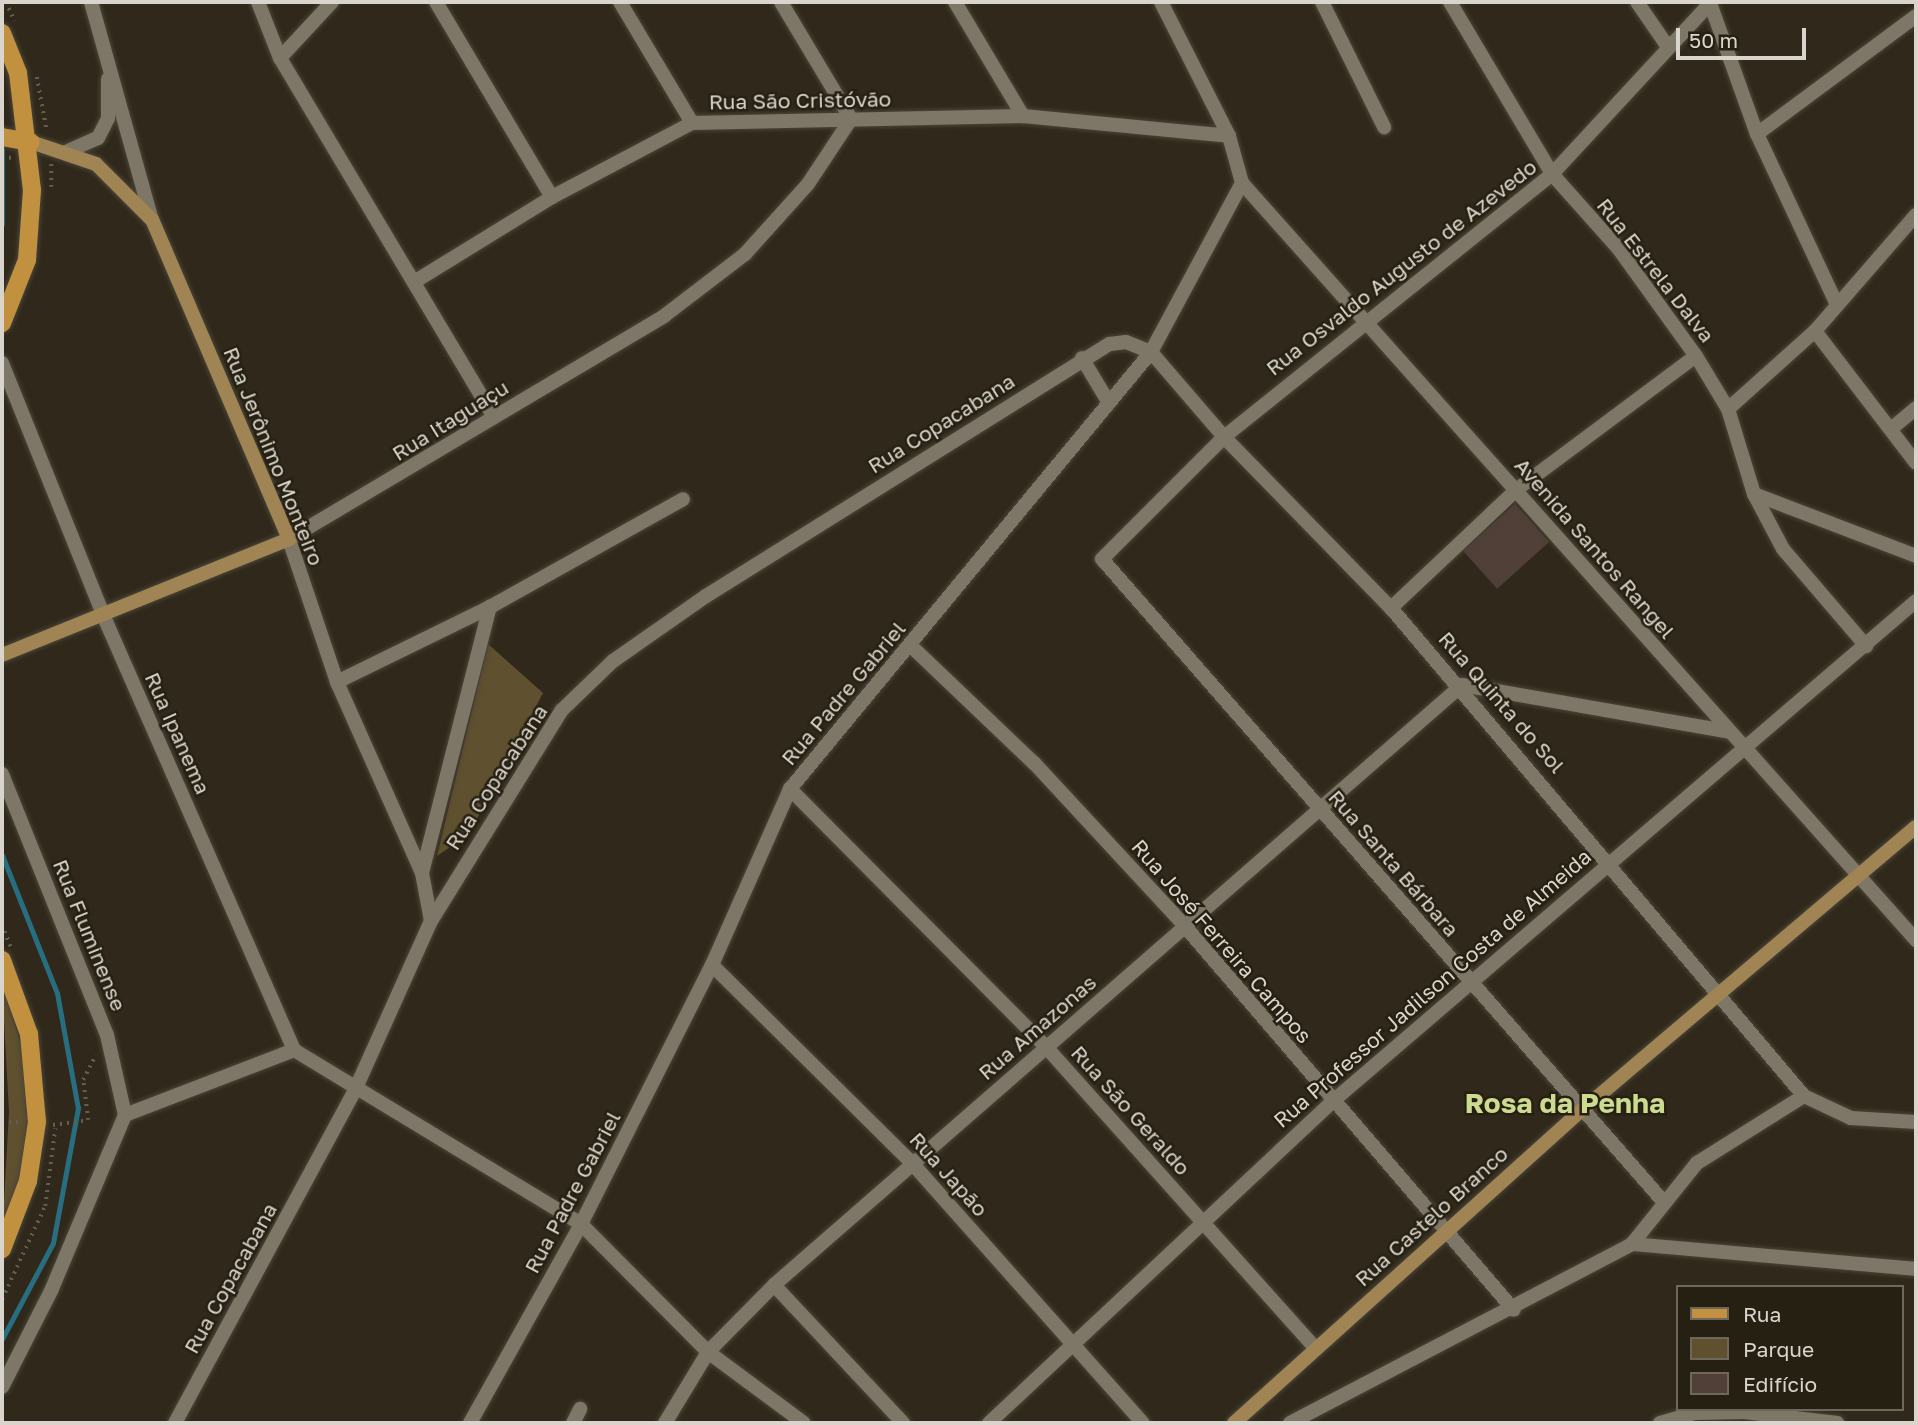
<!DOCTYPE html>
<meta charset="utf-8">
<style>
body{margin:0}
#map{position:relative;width:1918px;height:1425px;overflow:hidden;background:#30291b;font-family:"Golos Text",sans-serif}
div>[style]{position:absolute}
.green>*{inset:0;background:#5f502f}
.stream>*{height:5px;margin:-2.5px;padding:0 2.5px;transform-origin:2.5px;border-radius:2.5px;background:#286e81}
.building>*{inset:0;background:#504038;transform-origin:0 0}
.path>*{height:3.5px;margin-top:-1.75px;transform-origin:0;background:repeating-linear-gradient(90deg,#645e52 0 2px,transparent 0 7px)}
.roads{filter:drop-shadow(0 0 2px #4a4539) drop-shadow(0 0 2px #4a4539)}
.street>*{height:14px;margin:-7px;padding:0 7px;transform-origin:7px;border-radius:7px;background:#7e7767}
.secondary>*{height:14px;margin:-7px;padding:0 7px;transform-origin:7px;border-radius:7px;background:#a08453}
.primary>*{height:18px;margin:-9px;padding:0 9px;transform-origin:9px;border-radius:9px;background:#c2913f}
span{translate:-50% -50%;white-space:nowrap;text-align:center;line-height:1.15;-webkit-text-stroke:5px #262012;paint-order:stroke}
.street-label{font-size:21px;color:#d9d5cc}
.district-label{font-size:28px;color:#ccdb8f;font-weight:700}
.frame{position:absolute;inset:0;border:4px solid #d9d5cc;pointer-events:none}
.legend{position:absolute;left:1676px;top:1285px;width:228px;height:126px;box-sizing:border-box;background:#262012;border:2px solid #6e685c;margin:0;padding:9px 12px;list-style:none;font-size:21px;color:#d9d5cc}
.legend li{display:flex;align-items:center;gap:14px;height:35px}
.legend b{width:35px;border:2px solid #6e685c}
.scale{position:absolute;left:1676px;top:28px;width:130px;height:32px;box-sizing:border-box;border:4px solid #d9d5cc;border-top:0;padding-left:9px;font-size:21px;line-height:24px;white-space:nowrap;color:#d9d5cc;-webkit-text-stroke:5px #262012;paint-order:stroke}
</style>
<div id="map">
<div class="green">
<div style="clip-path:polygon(488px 644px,543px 693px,469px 834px,437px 856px)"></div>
<div style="clip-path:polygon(2px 984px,25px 1056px,29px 1108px,25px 1164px,2px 1237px,9px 1112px)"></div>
</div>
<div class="stream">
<div style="left:2px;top:128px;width:96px;rotate:90deg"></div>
<div style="left:2px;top:855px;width:149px;rotate:68.3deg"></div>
<div style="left:57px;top:993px;width:117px;rotate:79.7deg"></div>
<div style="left:78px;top:1108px;width:137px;rotate:100.5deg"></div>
<div style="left:53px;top:1243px;width:109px;rotate:118deg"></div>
</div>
<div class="building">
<div style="left:1515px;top:504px;width:51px;height:70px;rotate:48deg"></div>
</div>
<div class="path">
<div style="left:6px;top:2px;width:21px;rotate:65deg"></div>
<div style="left:37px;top:77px;width:55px;rotate:79.5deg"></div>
<div style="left:2px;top:157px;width:12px;rotate:5deg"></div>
<div style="left:51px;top:187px;width:24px;rotate:-90deg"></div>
<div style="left:2px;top:925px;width:24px;rotate:68deg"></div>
<div style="left:2px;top:1122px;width:19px"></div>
<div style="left:53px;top:1125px;width:35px;rotate:-8deg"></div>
<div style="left:88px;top:1120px;width:40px;rotate:-97.1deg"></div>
<div style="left:83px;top:1080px;width:28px;rotate:-63deg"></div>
<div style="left:2px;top:1299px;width:102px;rotate:-65.2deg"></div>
<div style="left:45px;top:1206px;width:78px;rotate:-82.6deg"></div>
</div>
<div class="roads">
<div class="street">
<div style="left:91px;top:2px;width:226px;rotate:74.4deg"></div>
<div style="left:258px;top:2px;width:60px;rotate:68.6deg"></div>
<div style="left:280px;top:58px;width:418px;rotate:59.2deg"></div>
<div style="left:436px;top:2px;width:227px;rotate:59.3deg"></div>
<div style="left:620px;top:2px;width:141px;rotate:59.2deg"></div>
<div style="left:955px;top:2px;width:133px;rotate:59.2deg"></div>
<div style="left:1161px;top:2px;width:150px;rotate:63.1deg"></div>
<div style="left:1229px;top:136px;width:49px;rotate:74.5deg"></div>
<div style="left:1242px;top:183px;width:1014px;rotate:48.32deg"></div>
<div style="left:1322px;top:2px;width:140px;rotate:63.6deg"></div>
<div style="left:1450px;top:2px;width:200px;rotate:59.3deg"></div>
<div style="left:1552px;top:174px;width:99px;rotate:48.3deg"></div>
<div style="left:1618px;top:248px;width:133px;rotate:54.2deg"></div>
<div style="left:1696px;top:356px;width:62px;rotate:58.9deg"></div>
<div style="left:1728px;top:409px;width:89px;rotate:73deg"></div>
<div style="left:1754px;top:494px;width:62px;rotate:62.2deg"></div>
<div style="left:1783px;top:549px;width:128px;rotate:49.4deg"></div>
<div style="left:1637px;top:2px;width:51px;rotate:55.4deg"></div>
<div style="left:1710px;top:3px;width:139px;rotate:70.3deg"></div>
<div style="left:1757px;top:134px;width:189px;rotate:64.9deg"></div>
<div style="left:280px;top:58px;width:76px;rotate:-47.1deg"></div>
<div style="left:1757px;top:134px;width:198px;rotate:-36.6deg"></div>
<div style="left:66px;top:152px;width:35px;rotate:-24deg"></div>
<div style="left:98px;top:138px;width:22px;rotate:-63deg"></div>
<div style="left:108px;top:118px;width:39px;rotate:-90deg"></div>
<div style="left:414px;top:282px;width:162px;rotate:-31.6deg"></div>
<div style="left:552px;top:197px;width:158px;rotate:-27.9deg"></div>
<div style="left:692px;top:123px;width:331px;rotate:-1.2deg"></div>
<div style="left:1023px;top:116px;width:207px;rotate:5.5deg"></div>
<div style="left:1815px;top:331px;width:166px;rotate:52.6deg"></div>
<div style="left:1082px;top:358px;width:52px;rotate:59deg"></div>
<div style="left:2px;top:363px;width:274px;rotate:68.1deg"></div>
<div style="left:104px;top:617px;width:473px;rotate:66.3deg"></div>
<div style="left:294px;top:1050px;width:336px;rotate:31.2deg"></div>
<div style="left:581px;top:1224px;width:180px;rotate:45.2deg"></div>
<div style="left:708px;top:1352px;width:119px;rotate:36.5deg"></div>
<div style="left:1728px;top:409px;width:117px;rotate:-41.9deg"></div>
<div style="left:1815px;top:331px;width:154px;rotate:-49deg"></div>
<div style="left:1891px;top:429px;width:33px;rotate:-40deg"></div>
<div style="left:1754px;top:494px;width:173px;rotate:20.9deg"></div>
<div style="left:1391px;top:608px;width:172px;rotate:-43.3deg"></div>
<div style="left:1516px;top:490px;width:224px;rotate:-36.7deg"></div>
<div style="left:911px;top:646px;width:170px;rotate:43.6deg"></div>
<div style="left:1034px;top:763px;width:219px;rotate:47.2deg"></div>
<div style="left:1183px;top:924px;width:508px;rotate:49.39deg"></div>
<div style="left:337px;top:682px;width:170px;rotate:-26.1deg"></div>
<div style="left:490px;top:607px;width:221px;rotate:-29.2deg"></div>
<div style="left:2px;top:774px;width:281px;rotate:68.1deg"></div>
<div style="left:107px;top:1035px;width:82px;rotate:77.3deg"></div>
<div style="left:125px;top:1115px;width:189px;rotate:112.8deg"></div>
<div style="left:52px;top:1289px;width:110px;rotate:117deg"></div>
<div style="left:790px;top:789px;width:365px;rotate:45.2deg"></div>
<div style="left:1047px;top:1048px;width:402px;rotate:48.2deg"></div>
<div style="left:422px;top:873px;width:275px;rotate:-75.7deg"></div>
<div style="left:431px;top:921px;width:49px;rotate:-100.6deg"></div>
<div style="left:422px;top:873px;width:209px;rotate:-114deg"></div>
<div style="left:337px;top:682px;width:151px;rotate:-108.6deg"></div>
<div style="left:289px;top:539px;width:436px;rotate:-30.7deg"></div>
<div style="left:664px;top:316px;width:102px;rotate:-37.4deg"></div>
<div style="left:745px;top:254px;width:94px;rotate:-48deg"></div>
<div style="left:808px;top:184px;width:78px;rotate:-56.5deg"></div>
<div style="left:851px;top:119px;width:136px;rotate:-120.9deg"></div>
<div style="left:712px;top:965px;width:280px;rotate:44.7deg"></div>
<div style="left:911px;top:1162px;width:349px;rotate:48.4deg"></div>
<div style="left:125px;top:1115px;width:181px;rotate:-21deg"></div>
<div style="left:1662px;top:1200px;width:851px;rotate:-131.14deg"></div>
<div style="left:1102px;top:559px;width:173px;rotate:-45deg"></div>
<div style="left:1224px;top:437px;width:420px;rotate:-38.7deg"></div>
<div style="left:1552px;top:174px;width:234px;rotate:-47.2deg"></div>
<div style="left:1632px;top:1244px;width:285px;rotate:5deg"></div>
<div style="left:774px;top:1285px;width:189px;rotate:46.9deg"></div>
<div style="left:175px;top:1423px;width:379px;rotate:-61.6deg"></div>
<div style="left:355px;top:1090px;width:185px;rotate:-65.8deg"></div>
<div style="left:431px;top:921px;width:248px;rotate:-58.2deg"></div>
<div style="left:562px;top:710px;width:71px;rotate:-43.9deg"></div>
<div style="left:613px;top:661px;width:113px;rotate:-35deg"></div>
<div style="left:706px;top:596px;width:476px;rotate:-32deg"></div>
<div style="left:1110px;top:344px;width:16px;rotate:-7deg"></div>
<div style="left:1126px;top:342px;width:27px;rotate:22deg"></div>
<div style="left:1151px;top:352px;width:112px;rotate:49.3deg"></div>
<div style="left:1224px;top:437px;width:239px;rotate:45.7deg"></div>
<div style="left:1391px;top:608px;width:639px;rotate:49.76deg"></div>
<div style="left:1804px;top:1096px;width:52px;rotate:25.1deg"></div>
<div style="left:1851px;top:1118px;width:65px;rotate:3.5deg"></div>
<div style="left:470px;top:1423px;width:228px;rotate:-60.8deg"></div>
<div style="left:581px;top:1224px;width:290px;rotate:-63.2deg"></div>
<div style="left:712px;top:965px;width:193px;rotate:-66.1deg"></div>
<div style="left:790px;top:789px;width:567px;rotate:-50.44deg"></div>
<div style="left:1151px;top:352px;width:192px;rotate:-61.7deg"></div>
<div style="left:573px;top:1423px;width:16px;rotate:-63deg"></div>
<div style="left:665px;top:1423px;width:83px;rotate:-58.8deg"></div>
<div style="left:708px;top:1352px;width:94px;rotate:-45.4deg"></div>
<div style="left:774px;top:1285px;width:913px;rotate:-41.09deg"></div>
<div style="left:1462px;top:685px;width:272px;rotate:9.9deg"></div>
<div style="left:989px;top:1423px;width:471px;rotate:-43.1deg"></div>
<div style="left:1333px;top:1101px;width:768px;rotate:-40.62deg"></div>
<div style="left:1290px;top:1423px;width:386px;rotate:-27.6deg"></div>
<div style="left:1632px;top:1244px;width:104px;rotate:-51.3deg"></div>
<div style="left:1697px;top:1163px;width:126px;rotate:-32.1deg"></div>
<div style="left:1660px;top:1423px;width:36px;rotate:-16deg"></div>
<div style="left:1695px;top:1413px;width:49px;rotate:-1.2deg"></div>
<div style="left:1744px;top:1412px;width:94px;rotate:6.7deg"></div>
</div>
<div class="secondary">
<div style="left:2px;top:655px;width:310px;rotate:-22deg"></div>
<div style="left:289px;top:539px;width:347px;rotate:-113.2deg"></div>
<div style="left:152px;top:220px;width:79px;rotate:-135deg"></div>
<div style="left:96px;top:164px;width:69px;rotate:-161.3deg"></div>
<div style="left:1234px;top:1423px;width:468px;rotate:-42deg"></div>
<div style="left:1582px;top:1110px;width:438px;rotate:-40.3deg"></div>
</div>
<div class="primary">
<div style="left:2px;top:33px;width:43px;rotate:68.2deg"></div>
<div style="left:18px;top:73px;width:118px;rotate:83.2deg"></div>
<div style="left:32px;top:190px;width:70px;rotate:94.1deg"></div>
<div style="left:27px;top:260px;width:68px;rotate:111.6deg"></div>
<div style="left:2px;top:137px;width:29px;rotate:10deg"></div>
<div style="left:2px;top:960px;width:79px;rotate:70deg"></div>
<div style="left:29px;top:1034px;width:88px;rotate:84.8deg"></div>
<div style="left:37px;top:1122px;width:60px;rotate:98.7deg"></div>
<div style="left:28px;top:1181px;width:73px;rotate:110.9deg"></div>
</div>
</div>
<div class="street-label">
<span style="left:800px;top:100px;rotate:-1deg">Rua São Cristóvão</span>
<span style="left:1401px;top:267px;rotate:-38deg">Rua Osvaldo Augusto de Azevedo</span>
<span style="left:1656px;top:270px;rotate:52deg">Rua Estrela Dalva</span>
<span style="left:450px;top:420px;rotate:-32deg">Rua Itaguaçu</span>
<span style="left:941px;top:423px;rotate:-32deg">Rua Copacabana</span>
<span style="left:274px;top:456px;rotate:68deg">Rua Jerônimo Monteiro</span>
<span style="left:1595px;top:548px;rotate:49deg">Avenida Santos Rangel</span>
<span style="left:843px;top:693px;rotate:-50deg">Rua Padre Gabriel</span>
<span style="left:1502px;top:702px;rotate:49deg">Rua Quinta do Sol</span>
<span style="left:178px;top:733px;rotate:66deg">Rua Ipanema</span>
<span style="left:496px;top:777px;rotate:-57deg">Rua Copacabana</span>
<span style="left:1394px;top:863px;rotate:49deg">Rua Santa Bárbara</span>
<span style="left:90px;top:935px;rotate:68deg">Rua Fluminense</span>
<span style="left:1222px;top:941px;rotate:49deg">Rua José Ferreira Campos</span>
<span style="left:1432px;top:988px;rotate:-41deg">Rua Professor Jadilson Costa de Almeida</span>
<span style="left:1037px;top:1027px;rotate:-41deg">Rua Amazonas</span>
<span style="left:1131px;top:1110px;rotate:48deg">Rua São Geraldo</span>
<span style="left:949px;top:1174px;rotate:48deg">Rua Japão</span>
<span style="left:572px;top:1192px;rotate:-62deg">Rua Padre Gabriel</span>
<span style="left:1431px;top:1216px;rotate:-42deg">Rua Castelo Branco</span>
<span style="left:230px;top:1278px;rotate:-61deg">Rua Copacabana</span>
</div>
<div class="district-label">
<span style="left:1565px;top:1103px">Rosa da Penha</span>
</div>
<div class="frame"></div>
<ul class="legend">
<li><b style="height:9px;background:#c2913f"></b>Rua</li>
<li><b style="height:19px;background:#5f502f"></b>Parque</li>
<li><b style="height:19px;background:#504038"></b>Edifício</li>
</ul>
<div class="scale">50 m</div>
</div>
